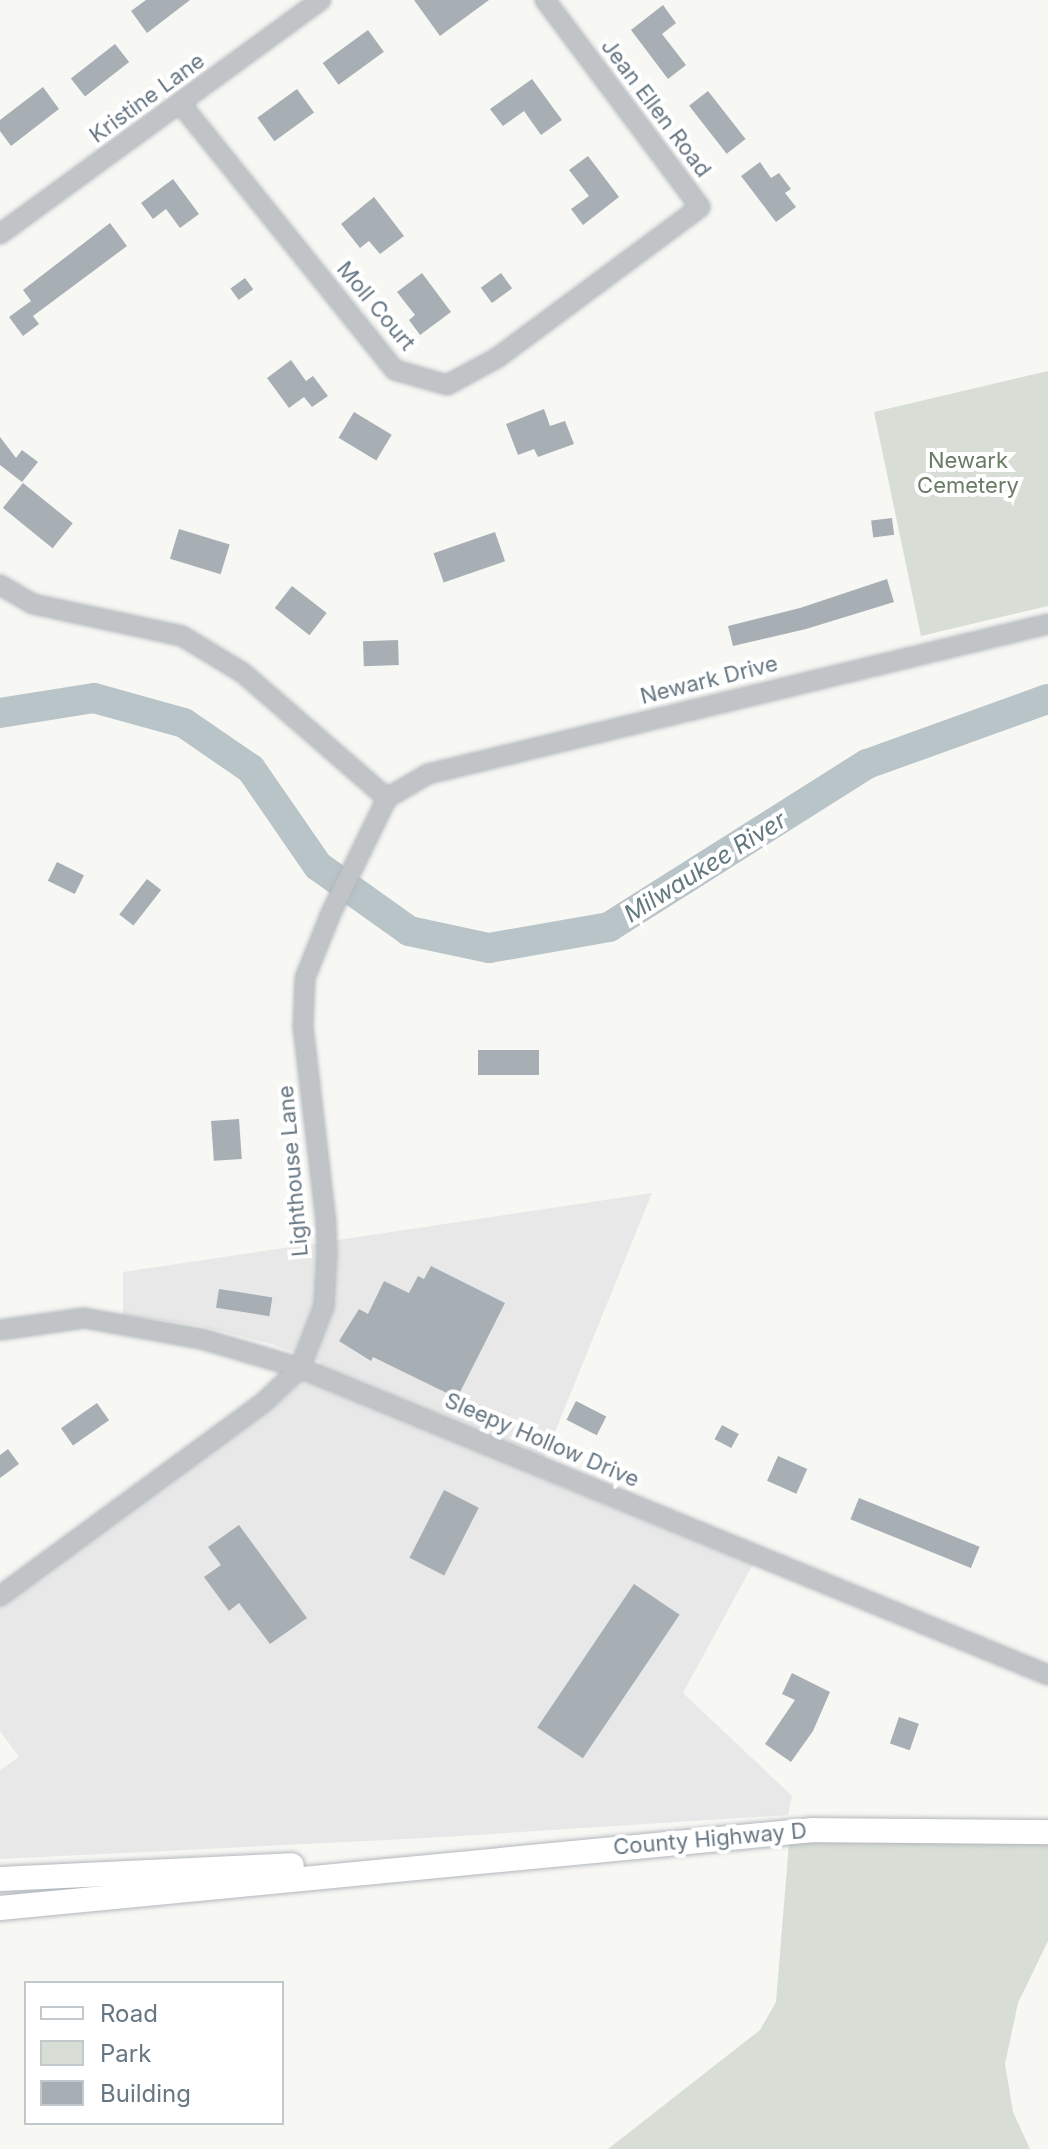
<!DOCTYPE html>
<style>
body{margin:0}
#map{position:relative;width:1048px;height:2149px;overflow:hidden;background:#f7f7f4;font-family:Inter,sans-serif}
div>[style]{position:absolute}
.built>*{inset:0;background:#e7e8e7}
.green>*{inset:0;background:#d8ddd5}
.river>*{height:30px;margin:-15px;padding:0 15px;transform-origin:15px;border-radius:15px;background:#b9c4c8}
.building>*{inset:0;background:#a7afb4;transform-origin:0 0}
.roads{filter:drop-shadow(0 0 2px #b2b8bc) drop-shadow(0 0 2px #b2b8bc)}
.street>*{height:18px;margin:-9px;padding:0 9px;transform-origin:9px;border-radius:9px;background:#c0c4c7}
.secondary>*{height:24px;margin:-12px;padding:0 12px;transform-origin:12px;border-radius:12px;background:#fff}
span{translate:-50% -50%;white-space:nowrap;text-align:center;line-height:1.15;-webkit-text-stroke:8px #fff;paint-order:stroke}
.street-label{font-size:22px;color:#677783}
.park-label{font-size:22px;color:#6a7b66}
.water-label{font-size:24px;color:#63787f;font-style:italic}
.legend{position:absolute;left:24px;top:1981px;width:260px;height:144px;box-sizing:border-box;background:#fff;border:2px solid #c2c9cd;margin:0;padding:10px 14px;list-style:none;font-size:24px;color:#677783}
.legend li{display:flex;align-items:center;gap:16px;height:40px}
.legend b{width:40px;border:2px solid #c2c9cd}
</style>
<div id="map">
<div class="built">
<div style="clip-path:polygon(652px 1193px,537px 1476px,753px 1564px,683px 1693px,792px 1796px,788px 1815px,427px 1838px,0 1859px,0 1770px,19px 1757px,0 1731px,0 1602px,264px 1414px,321px 1362px,272px 1344px,197px 1325px,123px 1315px,123px 1272px)"></div>
</div>
<div class="green">
<div style="clip-path:polygon(1048px 371px,1048px 606px,921px 636px,874px 412px)"></div>
<div style="clip-path:polygon(1048px 1842px,1048px 1941px,1018px 2003px,1005px 2064px,1013px 2112px,1030px 2149px,608px 2149px,760px 2030px,776px 2002px,789px 1843px)"></div>
</div>
<div class="river">
<div style="left:0;top:713px;width:95px;rotate:-9.1deg"></div>
<div style="left:94px;top:698px;width:93px;rotate:15.5deg"></div>
<div style="left:184px;top:723px;width:81px;rotate:34.5deg"></div>
<div style="left:251px;top:769px;width:118px;rotate:55.4deg"></div>
<div style="left:318px;top:866px;width:112px;rotate:35.5deg"></div>
<div style="left:409px;top:931px;width:82px;rotate:12deg"></div>
<div style="left:489px;top:948px;width:122px;rotate:-9.9deg"></div>
<div style="left:609px;top:927px;width:305px;rotate:-32.3deg"></div>
<div style="left:867px;top:764px;width:192px;rotate:-19.8deg"></div>
</div>
<div class="building">
<div style="clip-path:polygon(146px 0,190px 0,147px 33px,131px 11px)"></div>
<div style="clip-path:polygon(414px 0,489px 0,440px 36px)"></div>
<div style="clip-path:polygon(663px 5px,676px 23px,662px 34px,686px 65px,668px 79px,631px 30px)"></div>
<div style="left:368px;top:30px;width:27px;height:56px;rotate:54deg"></div>
<div style="left:115px;top:44px;width:23px;height:56px;rotate:52deg"></div>
<div style="clip-path:polygon(532px 79px,562px 120px,541px 135px,524px 111px,503px 126px,490px 109px)"></div>
<div style="clip-path:polygon(43px 87px,59px 109px,11px 146px,0 131px,0 120px)"></div>
<div style="left:297px;top:89px;width:29px;height:49px;rotate:54deg"></div>
<div style="left:708px;top:91px;width:61px;height:24px;rotate:52deg"></div>
<div style="clip-path:polygon(588px 156px,619px 197px,583px 225px,571px 209px,589px 196px,569px 170px)"></div>
<div style="clip-path:polygon(760px 162px,771px 178px,779px 173px,791px 189px,785px 193px,796px 207px,776px 222px,741px 176px)"></div>
<div style="clip-path:polygon(173px 179px,199px 214px,180px 228px,166px 209px,153px 219px,141px 203px)"></div>
<div style="clip-path:polygon(374px 197px,404px 236px,380px 254px,369px 241px,360px 248px,341px 224px)"></div>
<div style="clip-path:polygon(110px 223px,127px 246px,33px 316px,39px 324px,23px 336px,9px 317px,31px 301px,23px 290px)"></div>
<div style="clip-path:polygon(422px 273px,451px 312px,420px 335px,409px 320px,415px 315px,397px 292px)"></div>
<div style="left:501px;top:273px;width:19px;height:25px;rotate:54deg"></div>
<div style="left:245px;top:278px;width:14px;height:18px;rotate:54deg"></div>
<div style="clip-path:polygon(291px 360px,306px 381px,313px 376px,328px 396px,312px 407px,304px 397px,289px 408px,267px 378px)"></div>
<div style="clip-path:polygon(544px 409px,550px 426px,565px 421px,574px 444px,538px 457px,534px 449px,518px 455px,506px 424px)"></div>
<div style="left:354px;top:412px;width:44px;height:30px;rotate:31deg"></div>
<div style="clip-path:polygon(0 437px,16px 458px,22px 450px,38px 462px,22px 482px,0 465px)"></div>
<div style="left:23px;top:483px;width:64px;height:32px;rotate:39deg"></div>
<div style="left:892px;top:518px;width:17px;height:21px;rotate:83deg"></div>
<div style="left:179px;top:529px;width:53px;height:31px;rotate:17deg"></div>
<div style="left:495px;top:532px;width:31px;height:65px;rotate:71deg"></div>
<div style="clip-path:polygon(887px 579px,894px 602px,806px 629px,733px 646px,728px 626px,800px 608px)"></div>
<div style="left:292px;top:586px;width:44px;height:28px;rotate:38deg"></div>
<div style="left:398px;top:640px;width:25px;height:35px;rotate:88deg"></div>
<div style="left:57px;top:862px;width:30px;height:21px;rotate:26deg"></div>
<div style="left:147px;top:879px;width:18px;height:45px;rotate:38deg"></div>
<div style="left:539px;top:1050px;width:25px;height:61px;rotate:90deg"></div>
<div style="left:239px;top:1119px;width:40px;height:28px;rotate:86deg"></div>
<div style="clip-path:polygon(431px 1266px,505px 1303px,457px 1398px,373px 1357px,371px 1361px,339px 1341px,359px 1309px,368px 1314px,384px 1281px,409px 1293px,418px 1276px,424px 1279px)"></div>
<div style="left:219px;top:1289px;width:54px;height:19px;rotate:9deg"></div>
<div style="left:576px;top:1401px;width:34px;height:21px;rotate:27deg"></div>
<div style="left:97px;top:1403px;width:21px;height:44px;rotate:55deg"></div>
<div style="left:722px;top:1425px;width:19px;height:16px;rotate:28deg"></div>
<div style="clip-path:polygon(8px 1449px,19px 1464px,0 1478px,0 1455px)"></div>
<div style="left:778px;top:1456px;width:32px;height:27px;rotate:24deg"></div>
<div style="left:444px;top:1490px;width:39px;height:76px;rotate:27deg"></div>
<div style="left:859px;top:1498px;width:130px;height:23px;rotate:22deg"></div>
<div style="clip-path:polygon(239px 1525px,307px 1618px,270px 1644px,239px 1603px,229px 1611px,204px 1577px,221px 1565px,208px 1547px)"></div>
<div style="left:634px;top:1584px;width:55px;height:173px;rotate:34deg"></div>
<div style="clip-path:polygon(792px 1673px,830px 1692px,813px 1731px,791px 1762px,765px 1744px,795px 1700px,782px 1694px)"></div>
<div style="left:899px;top:1717px;width:21px;height:28px;rotate:19deg"></div>
</div>
<div class="roads">
<div class="street">
<div style="left:180px;top:103px;width:343px;rotate:51.2deg"></div>
<div style="left:395px;top:370px;width:54px;rotate:16.1deg"></div>
<div style="left:447px;top:385px;width:57px;rotate:-28.4deg"></div>
<div style="left:497px;top:358px;width:253px;rotate:-36.6deg"></div>
<div style="left:700px;top:207px;width:259px;rotate:-126.8deg"></div>
<div style="left:0;top:234px;width:397px;rotate:-36.1deg"></div>
<div style="left:0;top:585px;width:38px;rotate:30deg"></div>
<div style="left:33px;top:604px;width:152px;rotate:12.1deg"></div>
<div style="left:182px;top:636px;width:71px;rotate:31.2deg"></div>
<div style="left:243px;top:673px;width:191px;rotate:41deg"></div>
<div style="left:387px;top:798px;width:48px;rotate:-30.3deg"></div>
<div style="left:428px;top:774px;width:638px;rotate:-13.6deg"></div>
<div style="left:0;top:1330px;width:85px;rotate:-8.1deg"></div>
<div style="left:84px;top:1318px;width:120px;rotate:10.1deg"></div>
<div style="left:202px;top:1339px;width:102px;rotate:16.5deg"></div>
<div style="left:300px;top:1368px;width:809px;rotate:22.31deg"></div>
<div style="left:0;top:1596px;width:326px;rotate:-36.3deg"></div>
<div style="left:263px;top:1403px;width:51px;rotate:-43.4deg"></div>
<div style="left:300px;top:1368px;width:66px;rotate:-68.8deg"></div>
<div style="left:324px;top:1306px;width:53px;rotate:-86.8deg"></div>
<div style="left:327px;top:1253px;width:31px;rotate:-92deg"></div>
<div style="left:326px;top:1222px;width:196px;rotate:-96.7deg"></div>
<div style="left:303px;top:1027px;width:49px;rotate:-87.7deg"></div>
<div style="left:305px;top:978px;width:70px;rotate:-68.2deg"></div>
<div style="left:331px;top:913px;width:128px;rotate:-64deg"></div>
</div>
<div class="secondary">
<div style="left:0;top:1879px;width:292px;rotate:-2.7deg"></div>
<div style="left:0;top:1908px;width:817px;rotate:-5.48deg"></div>
<div style="left:813px;top:1830px;width:235px;rotate:0.5deg"></div>
</div>
</div>
<div class="street-label">
<span style="left:147px;top:98px;rotate:-36deg">Kristine Lane</span>
<span style="left:656px;top:108px;rotate:53deg">Jean Ellen Road</span>
<span style="left:376px;top:306px;rotate:50deg">Moll Court</span>
<span style="left:709px;top:680px;rotate:-14deg">Newark Drive</span>
<span style="left:293px;top:1171px;rotate:-95deg">Lighthouse Lane</span>
<span style="left:542px;top:1440px;rotate:23deg">Sleepy Hollow Drive</span>
<span style="left:710px;top:1839px;rotate:-5deg">County Highway D</span>
</div>
<div class="park-label">
<span style="left:968px;top:473px">Newark<br>Cemetery</span>
</div>
<div class="water-label">
<span style="left:705px;top:867px;rotate:-32deg">Milwaukee River</span>
</div>
<ul class="legend">
<li><b style="height:10px;background:#fff"></b>Road</li>
<li><b style="height:22px;background:#d8ddd5"></b>Park</li>
<li><b style="height:22px;background:#a7afb4"></b>Building</li>
</ul>
</div>
